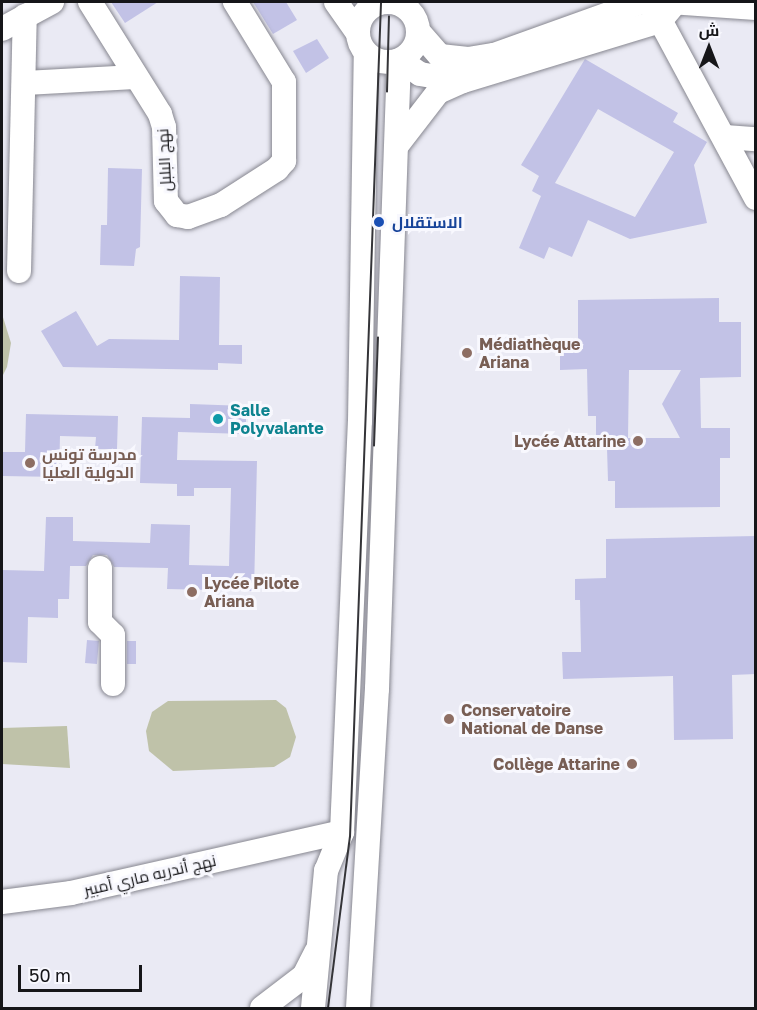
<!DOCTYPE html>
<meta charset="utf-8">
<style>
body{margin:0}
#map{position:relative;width:757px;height:1010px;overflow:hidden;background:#eaeaf4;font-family:"Golos Text",Cairo,sans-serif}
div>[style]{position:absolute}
.green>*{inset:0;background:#bfc2a9}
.building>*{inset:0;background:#c2c2e6;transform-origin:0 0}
.roads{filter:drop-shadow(0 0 2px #878790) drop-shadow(0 0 2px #878790)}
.minor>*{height:24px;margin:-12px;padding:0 12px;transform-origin:12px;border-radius:12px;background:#fff}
.minor>.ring{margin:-12px;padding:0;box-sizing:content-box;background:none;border:24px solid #fff;border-radius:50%}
.tram>*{height:1.5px;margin:-0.75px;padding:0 0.75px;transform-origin:0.75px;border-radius:0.75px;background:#343438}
.dots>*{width:16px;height:16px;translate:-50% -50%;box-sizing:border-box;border:3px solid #f8f8fe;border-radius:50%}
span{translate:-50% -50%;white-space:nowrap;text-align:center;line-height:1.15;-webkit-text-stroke:6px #f8f8fe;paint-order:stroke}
.street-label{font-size:16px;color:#161619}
.transit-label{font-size:16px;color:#164399;font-weight:700}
.left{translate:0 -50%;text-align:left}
.education-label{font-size:16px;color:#785e54;font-weight:700}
.right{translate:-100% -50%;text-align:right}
.culture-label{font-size:16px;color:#0d838f;font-weight:700}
.frame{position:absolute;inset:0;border:3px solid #161619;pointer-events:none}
.north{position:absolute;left:679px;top:18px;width:60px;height:60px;-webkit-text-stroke:4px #f8f8fe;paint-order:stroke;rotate:0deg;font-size:16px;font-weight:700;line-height:24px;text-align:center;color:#161619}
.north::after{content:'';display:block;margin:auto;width:21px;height:27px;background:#161619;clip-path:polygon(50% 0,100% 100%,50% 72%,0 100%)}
.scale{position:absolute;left:18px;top:965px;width:124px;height:27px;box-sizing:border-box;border:3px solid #161619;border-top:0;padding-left:8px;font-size:18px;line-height:21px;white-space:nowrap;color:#161619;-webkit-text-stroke:4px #f8f8fe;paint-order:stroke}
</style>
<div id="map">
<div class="green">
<div style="clip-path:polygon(2px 314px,11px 343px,7px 367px,2px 377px)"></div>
<div style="clip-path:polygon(276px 700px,286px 708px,296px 737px,290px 757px,274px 767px,173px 771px,149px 751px,146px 731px,152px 712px,168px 701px)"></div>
<div style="clip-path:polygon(67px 726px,70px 768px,2px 764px,2px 728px)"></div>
</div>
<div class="building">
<div style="clip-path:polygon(111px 2px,158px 2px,125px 23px)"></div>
<div style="clip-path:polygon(253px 2px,286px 2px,297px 20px,273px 34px)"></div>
<div style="clip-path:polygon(317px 39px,329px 58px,306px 73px,293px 51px)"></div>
<div style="clip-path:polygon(evenodd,585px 59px,678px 113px,673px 122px,707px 142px,694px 165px,707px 223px,630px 239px,588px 220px,572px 257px,549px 247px,544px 259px,519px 248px,541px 196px,532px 191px,539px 176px,521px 165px,585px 59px,598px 109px,674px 152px,635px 217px,555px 183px,598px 109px)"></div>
<div style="clip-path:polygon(108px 168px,142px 169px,140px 247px,136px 249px,134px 266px,100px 265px,101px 225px,107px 225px)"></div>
<div style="clip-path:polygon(180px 276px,220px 277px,219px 345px,242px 345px,242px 364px,218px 363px,218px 370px,63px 367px,41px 331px,76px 311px,97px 346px,109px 339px,179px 340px)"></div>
<div style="clip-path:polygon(evenodd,719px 298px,719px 322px,741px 322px,741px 377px,700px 378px,701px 428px,730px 428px,730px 458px,720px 458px,720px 507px,615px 508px,615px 481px,608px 481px,607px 448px,596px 448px,596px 416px,588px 416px,587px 369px,560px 370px,560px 346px,578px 345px,578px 300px,719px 298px,629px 370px,681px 370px,662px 404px,680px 438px,628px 438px,629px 370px)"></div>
<div style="clip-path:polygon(190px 404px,246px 406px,246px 434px,178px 432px,177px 460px,257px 461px,254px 591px,167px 589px,168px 568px,114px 567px,107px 555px,93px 555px,86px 566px,70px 566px,69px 599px,58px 599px,58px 618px,28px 617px,27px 663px,2px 662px,2px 570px,44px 571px,46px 517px,73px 517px,73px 541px,150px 543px,151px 524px,190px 525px,189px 565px,229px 566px,231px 488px,194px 488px,194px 496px,177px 496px,177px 484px,140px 483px,142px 417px,190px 418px)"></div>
<div style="clip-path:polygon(26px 414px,118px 416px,117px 449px,95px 449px,96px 437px,60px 436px,59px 477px,2px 476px,2px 452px,25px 452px)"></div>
<div style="clip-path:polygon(756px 536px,756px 674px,732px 675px,733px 739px,674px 740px,673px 676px,563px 679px,562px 652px,581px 652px,580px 600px,575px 600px,575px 579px,606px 578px,606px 539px)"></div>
<div style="left:87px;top:640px;width:12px;height:23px;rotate:5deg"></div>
<div style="left:127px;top:641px;width:9px;height:23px"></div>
</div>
<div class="roads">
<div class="minor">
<div style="left:90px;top:2px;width:132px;rotate:58deg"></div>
<div style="left:160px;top:114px;width:14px;rotate:73deg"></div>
<div style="left:164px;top:127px;width:74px;rotate:88.5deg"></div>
<div style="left:166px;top:201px;width:18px;rotate:52deg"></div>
<div style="left:177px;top:215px;width:11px;rotate:10deg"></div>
<div style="left:188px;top:217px;width:35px;rotate:-20deg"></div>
<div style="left:221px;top:205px;width:67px;rotate:-32.7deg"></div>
<div style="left:277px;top:169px;width:11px;rotate:-49deg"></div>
<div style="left:284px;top:161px;width:79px;rotate:-90deg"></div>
<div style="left:284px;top:82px;width:94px;rotate:-121.5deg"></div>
<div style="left:336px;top:2px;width:38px;rotate:55deg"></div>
<div style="left:670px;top:2px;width:86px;rotate:4deg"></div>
<div class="ring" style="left:358px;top:2px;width:36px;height:36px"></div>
<div style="left:653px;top:7px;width:217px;rotate:61.7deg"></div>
<div style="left:2px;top:29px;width:57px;rotate:-28.4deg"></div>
<div style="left:418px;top:31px;width:33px;rotate:49deg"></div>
<div style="left:440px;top:56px;width:28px;rotate:6deg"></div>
<div style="left:468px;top:59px;width:26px;rotate:-9deg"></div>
<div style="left:494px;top:55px;width:157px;rotate:-19.7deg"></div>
<div style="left:400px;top:60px;width:24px;rotate:35deg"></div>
<div style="left:420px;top:74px;width:42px;rotate:9.7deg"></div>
<div style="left:25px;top:83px;width:110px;rotate:-3.1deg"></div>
<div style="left:725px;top:137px;width:31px;rotate:4deg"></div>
<div style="left:398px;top:144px;width:66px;rotate:-52.4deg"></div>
<div style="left:438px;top:92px;width:27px;rotate:-24deg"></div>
<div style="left:463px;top:81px;width:206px;rotate:-16.9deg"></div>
<div style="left:660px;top:21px;width:25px;rotate:-50deg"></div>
<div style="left:19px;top:271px;width:255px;rotate:-88.7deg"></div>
<div style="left:100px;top:568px;width:54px;rotate:90deg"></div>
<div style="left:100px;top:622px;width:18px;rotate:45deg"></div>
<div style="left:113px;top:635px;width:49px;rotate:90deg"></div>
<div style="left:2px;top:902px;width:70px;rotate:-7.4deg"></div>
<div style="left:71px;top:893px;width:278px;rotate:-12.7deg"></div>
<div style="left:262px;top:1008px;width:53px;rotate:-37.3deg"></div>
<div style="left:304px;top:976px;width:27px;rotate:-63deg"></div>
<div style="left:313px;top:1008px;width:138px;rotate:-84.6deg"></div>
<div style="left:326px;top:871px;width:42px;rotate:-67.7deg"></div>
<div style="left:342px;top:832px;width:411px;rotate:-87.5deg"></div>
<div style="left:360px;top:421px;width:368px;rotate:-89.1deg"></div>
<div style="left:358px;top:1008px;width:320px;rotate:-86.6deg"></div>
<div style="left:377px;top:689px;width:629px;rotate:-88deg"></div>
</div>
</div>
<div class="tram">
<div style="left:387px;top:92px;width:75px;rotate:-88.5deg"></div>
<div style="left:374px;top:446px;width:108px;rotate:-87.9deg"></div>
<div style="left:328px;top:1008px;width:172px;rotate:-82.7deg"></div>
<div style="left:350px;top:837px;width:836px;rotate:-87.87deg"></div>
</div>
<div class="dots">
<div style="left:379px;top:222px;background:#1a4fb4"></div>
<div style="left:467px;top:353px;background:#8d6e63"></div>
<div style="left:218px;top:419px;background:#0f9aa8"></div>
<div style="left:638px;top:441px;background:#8d6e63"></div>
<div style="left:30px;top:463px;background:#8d6e63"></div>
<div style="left:192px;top:592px;background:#8d6e63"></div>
<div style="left:449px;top:719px;background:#8d6e63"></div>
<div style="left:632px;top:764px;background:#8d6e63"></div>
</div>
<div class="street-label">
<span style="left:164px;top:160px;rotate:-93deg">نهج البلبل</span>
<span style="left:150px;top:875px;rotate:-13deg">نهج أندريه ماري أمبير</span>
</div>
<div class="transit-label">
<span class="left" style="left:392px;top:222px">الاستقلال</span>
</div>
<div class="education-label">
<span class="left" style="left:479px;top:353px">Médiathèque<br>Ariana</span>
<span class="right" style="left:626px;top:441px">Lycée Attarine</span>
<span class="left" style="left:42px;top:463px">مدرسة تونس<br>الدولية العليا</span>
<span class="left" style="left:204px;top:592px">Lycée Pilote<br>Ariana</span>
<span class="left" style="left:461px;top:719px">Conservatoire<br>National de Danse</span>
<span class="right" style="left:620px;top:764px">Collège Attarine</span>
</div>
<div class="culture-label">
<span class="left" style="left:230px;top:419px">Salle<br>Polyvalante</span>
</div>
<div class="frame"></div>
<div class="north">ش</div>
<div class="scale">50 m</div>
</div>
